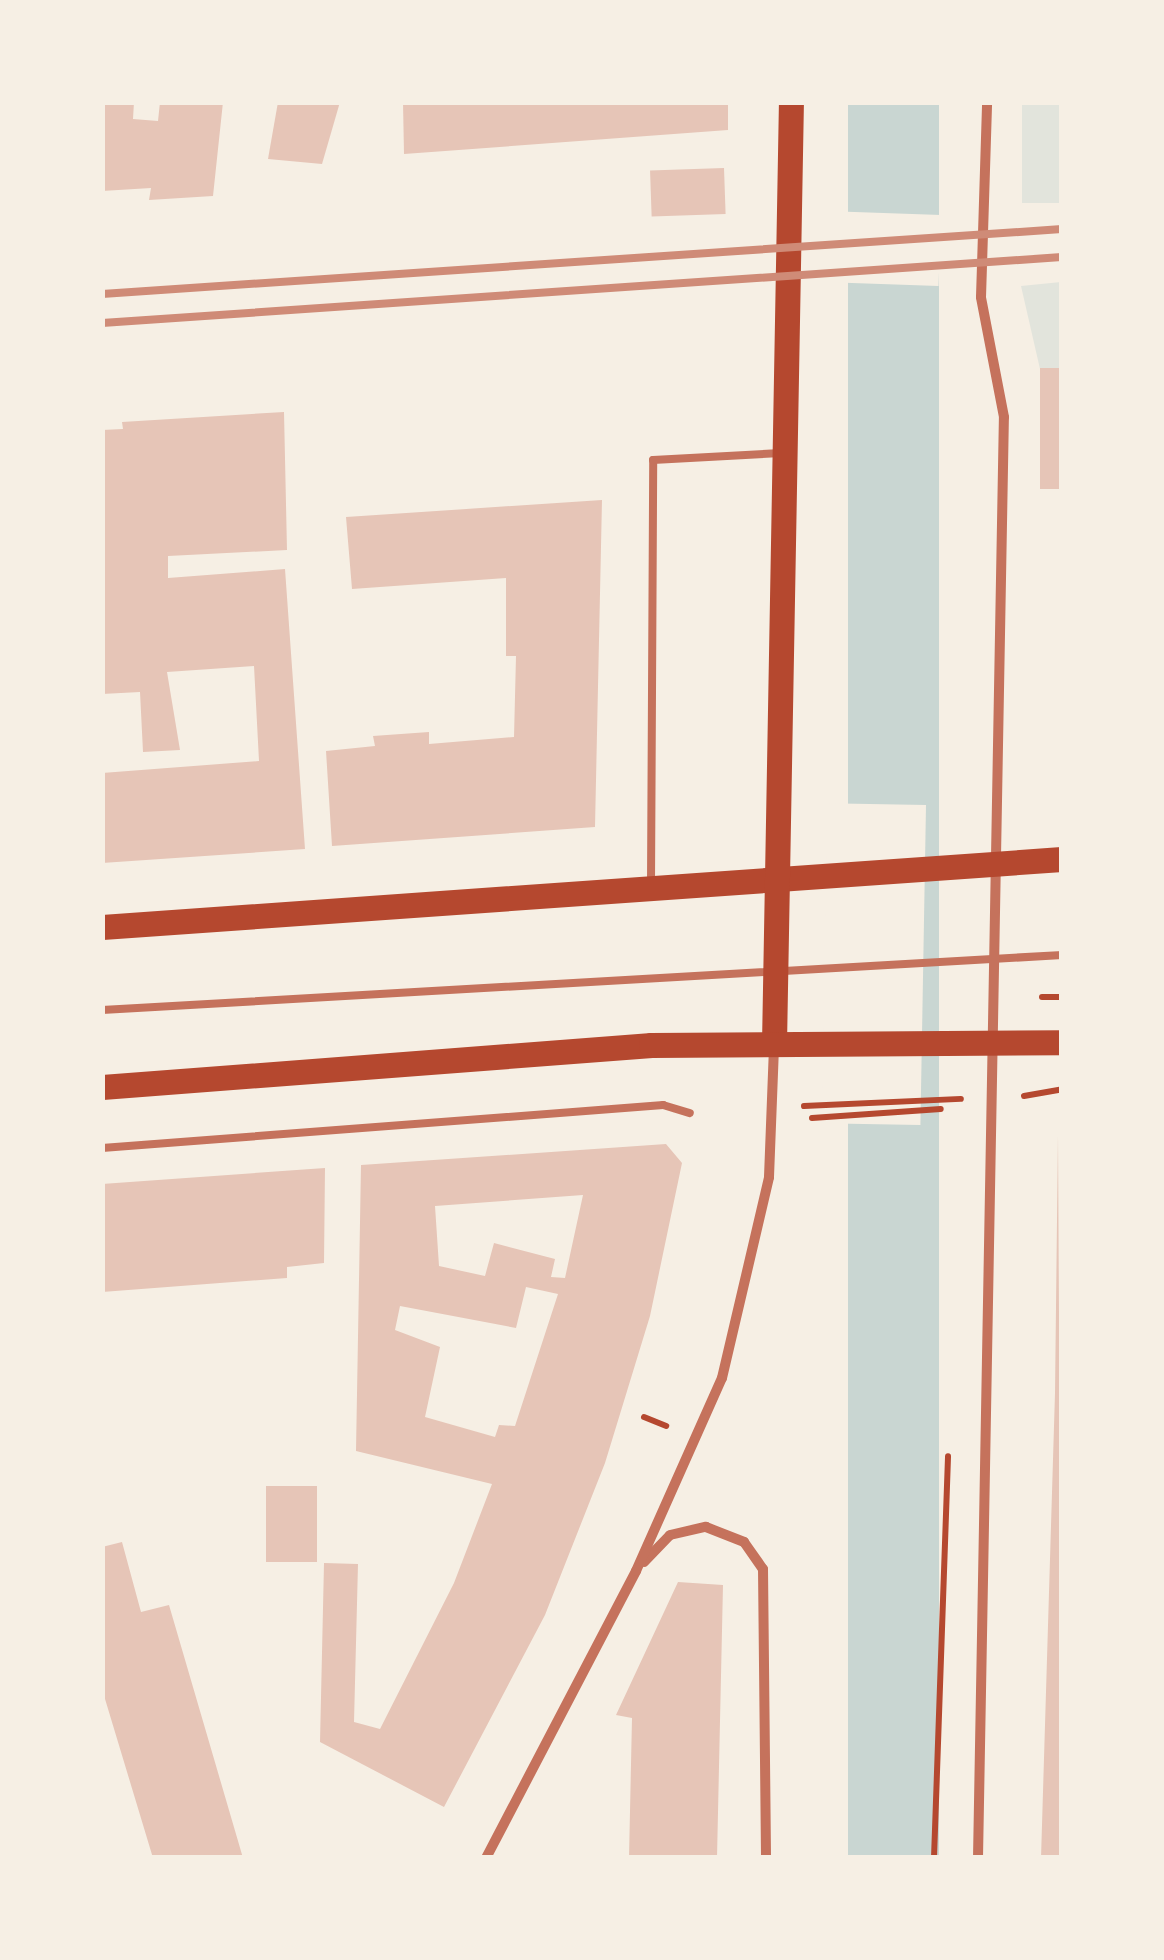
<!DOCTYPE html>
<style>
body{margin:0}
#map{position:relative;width:1164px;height:1960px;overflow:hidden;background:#f6efe4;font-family:Overpass,sans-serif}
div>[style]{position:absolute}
.green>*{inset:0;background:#e2e4dc;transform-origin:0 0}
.water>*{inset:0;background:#c9d6d2;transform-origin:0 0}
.pier>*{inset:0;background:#f6efe4;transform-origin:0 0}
.building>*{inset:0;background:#e6c5b7;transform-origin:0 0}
.path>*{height:6px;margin:-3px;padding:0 3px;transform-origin:3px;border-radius:3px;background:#b5482f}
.service>*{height:8px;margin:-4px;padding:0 4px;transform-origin:4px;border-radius:4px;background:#c5725c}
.minor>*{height:10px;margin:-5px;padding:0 5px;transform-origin:5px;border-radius:5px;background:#c5725c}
.primary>*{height:25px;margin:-12.5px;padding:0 12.5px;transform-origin:12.5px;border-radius:12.5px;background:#b5482f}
.rail>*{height:8px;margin:-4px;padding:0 4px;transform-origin:4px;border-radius:4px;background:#cf8b77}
span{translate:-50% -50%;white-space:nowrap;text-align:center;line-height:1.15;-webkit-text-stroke:8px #f6efe4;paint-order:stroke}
.frame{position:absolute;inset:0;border:105px solid #f6efe4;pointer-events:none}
</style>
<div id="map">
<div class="green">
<div style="left:1022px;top:103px;width:39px;height:100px"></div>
<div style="clip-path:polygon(1061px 282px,1061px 368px,1040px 369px,1021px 286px)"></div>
</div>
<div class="water">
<div style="left:848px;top:103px;width:91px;height:1755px"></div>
</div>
<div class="pier">
<div style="left:941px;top:215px;width:71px;height:101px;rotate:92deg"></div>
<div style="left:926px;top:805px;width:320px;height:99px;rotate:91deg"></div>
</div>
<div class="building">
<div style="clip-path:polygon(102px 102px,134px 102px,133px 119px,158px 121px,160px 102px,223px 102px,213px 196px,149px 200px,151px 188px,102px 191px)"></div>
<div style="clip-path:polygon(278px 102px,340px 102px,322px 164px,268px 159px)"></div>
<div style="clip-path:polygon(403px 102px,728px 102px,728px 130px,404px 154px)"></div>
<div style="left:724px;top:168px;width:46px;height:74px;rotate:88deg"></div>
<div style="left:1062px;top:368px;width:121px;height:22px;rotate:90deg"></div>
<div style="clip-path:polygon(284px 412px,287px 550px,168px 556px,168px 578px,285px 569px,305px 849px,102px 863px,102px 773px,259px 761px,254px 666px,167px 672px,180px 750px,143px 752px,140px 692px,102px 694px,102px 430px,123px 429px,122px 422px)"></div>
<div style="clip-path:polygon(602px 500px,595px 827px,332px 846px,326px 751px,375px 746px,373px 736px,429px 732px,429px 744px,514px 737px,516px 656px,506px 656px,506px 578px,352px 589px,346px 517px)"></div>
<div style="clip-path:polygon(1058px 1134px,1062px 1858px,1041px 1858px,1055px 1393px)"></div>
<div style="clip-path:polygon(evenodd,666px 1144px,682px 1163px,650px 1316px,605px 1463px,545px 1615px,444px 1807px,320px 1742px,324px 1563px,358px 1564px,354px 1722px,380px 1729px,454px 1583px,492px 1484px,356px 1451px,361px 1165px,666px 1144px,583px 1195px,565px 1278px,551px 1277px,555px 1259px,494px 1243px,485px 1276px,439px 1266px,435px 1206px,583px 1195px,666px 1144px,526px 1287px,558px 1294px,515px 1426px,499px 1425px,495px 1437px,425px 1417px,440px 1347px,395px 1330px,400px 1306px,516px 1328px,526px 1287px)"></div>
<div style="clip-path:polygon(325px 1168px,324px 1263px,287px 1267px,287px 1278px,102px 1292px,102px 1184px)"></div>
<div style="left:317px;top:1486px;width:76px;height:51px;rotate:90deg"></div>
<div style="clip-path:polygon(122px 1542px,141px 1612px,169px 1605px,243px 1858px,153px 1858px,102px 1689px,102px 1547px)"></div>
<div style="clip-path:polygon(678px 1582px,723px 1585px,717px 1858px,629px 1858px,632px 1718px,616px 1715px)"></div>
</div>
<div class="path">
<div style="left:1042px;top:997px;width:20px"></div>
<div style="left:1024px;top:1096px;width:39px;rotate:-10deg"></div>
<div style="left:804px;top:1106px;width:157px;rotate:-2.6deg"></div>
<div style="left:812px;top:1118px;width:129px;rotate:-4deg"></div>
<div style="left:644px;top:1417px;width:24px;rotate:22deg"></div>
<div style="left:934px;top:1858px;width:402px;rotate:-88deg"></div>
</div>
<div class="service">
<div style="left:651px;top:883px;width:423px;rotate:-89.7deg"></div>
<div style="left:653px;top:460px;width:128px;rotate:-3.1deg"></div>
<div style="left:102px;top:1010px;width:962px;rotate:-3.28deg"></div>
<div style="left:102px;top:1148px;width:563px;rotate:-4.38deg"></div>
<div style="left:663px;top:1105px;width:28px;rotate:17deg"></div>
</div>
<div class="minor">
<div style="left:644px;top:1562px;width:37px;rotate:-46deg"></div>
<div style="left:670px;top:1535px;width:37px;rotate:-13deg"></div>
<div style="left:706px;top:1527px;width:41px;rotate:21.5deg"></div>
<div style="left:744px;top:1542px;width:33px;rotate:55deg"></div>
<div style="left:763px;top:1569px;width:289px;rotate:89.4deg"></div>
<div style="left:486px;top:1858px;width:324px;rotate:-62.4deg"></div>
<div style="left:636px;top:1571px;width:211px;rotate:-66deg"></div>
<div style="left:722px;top:1378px;width:206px;rotate:-76.8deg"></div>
<div style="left:769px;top:1177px;width:132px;rotate:-87.8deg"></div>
<div style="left:978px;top:1858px;width:1441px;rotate:-88.97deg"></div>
<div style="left:1004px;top:417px;width:122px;rotate:-100.9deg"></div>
<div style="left:981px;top:297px;width:195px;rotate:-88.2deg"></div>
</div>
<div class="primary">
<div style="left:102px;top:927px;width:962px;rotate:-4.05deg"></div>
<div style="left:774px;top:1044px;width:942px;rotate:-88.97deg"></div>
<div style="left:102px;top:1087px;width:551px;rotate:-4.37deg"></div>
<div style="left:651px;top:1045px;width:411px;rotate:-0.4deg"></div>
</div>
<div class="rail">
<div style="left:102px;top:294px;width:962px;rotate:-3.87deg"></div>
<div style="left:102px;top:323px;width:962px;rotate:-3.93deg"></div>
</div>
<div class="frame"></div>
</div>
